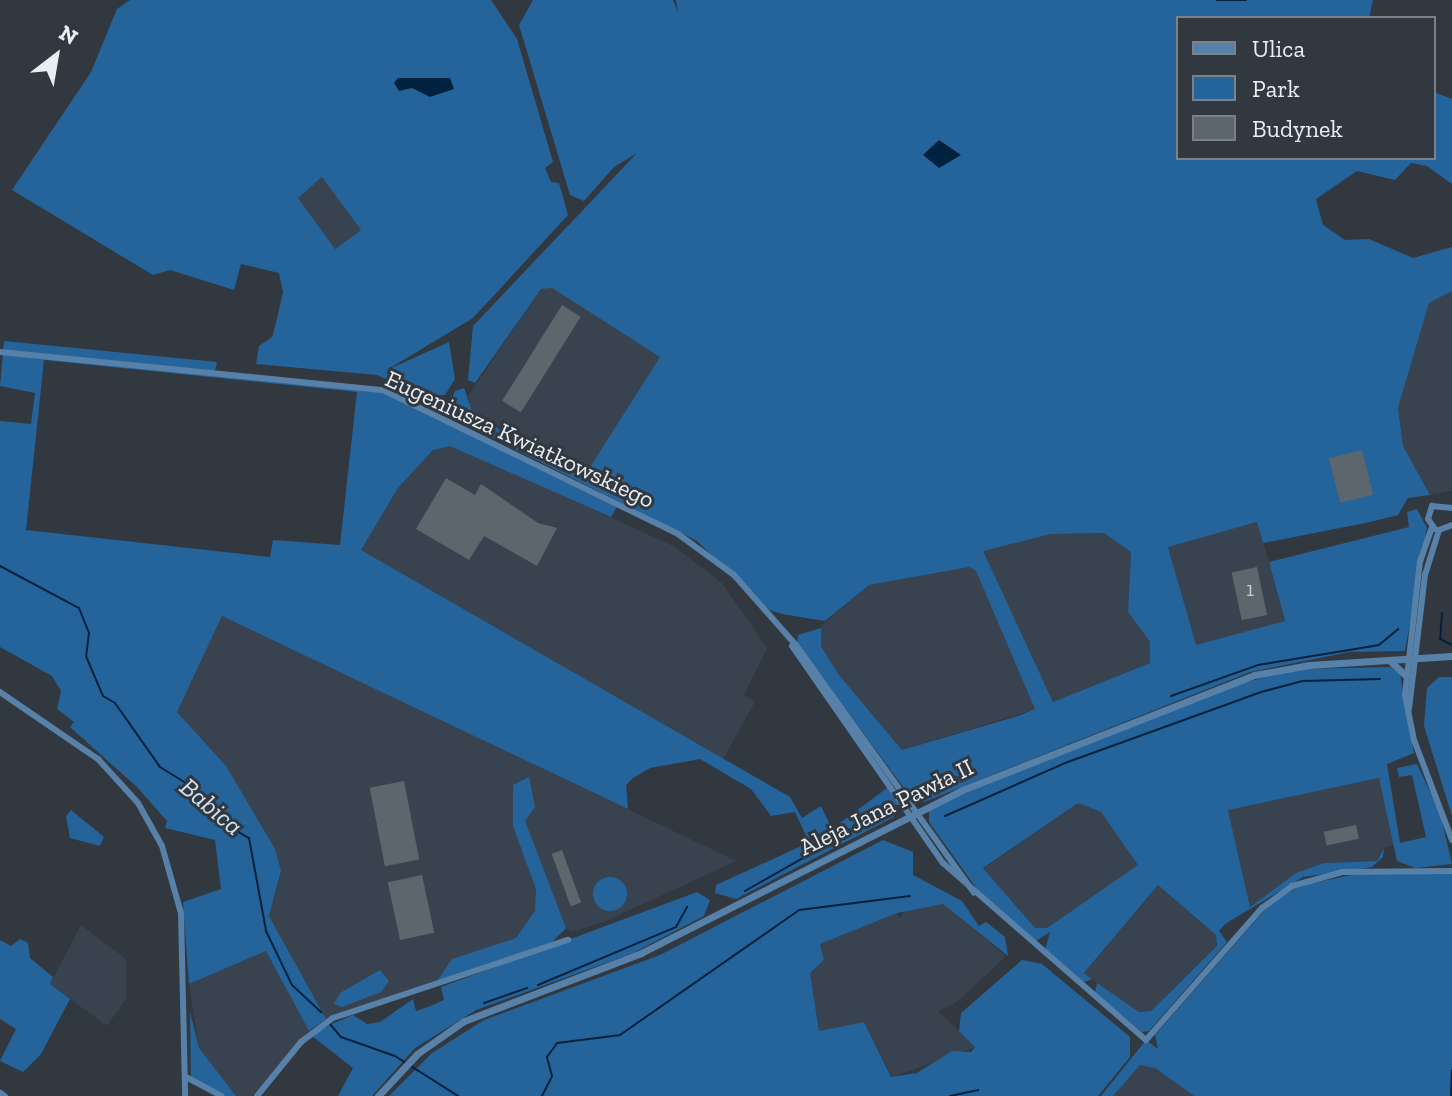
<!DOCTYPE html>
<meta charset="utf-8">
<style>
body{margin:0}
#map{position:relative;width:1452px;height:1096px;overflow:hidden;background:#313840;font-family:"Zilla Slab",serif}
div>[style]{position:absolute}
.built>*{inset:0;background:#38434f;transform-origin:0 0}
.green>*{inset:0;background:#25649a}
.round{border-radius:50%}
.water>*{inset:0;background:#00223f}
.stream>*{height:2px;margin:-1px;padding:0 1px;transform-origin:1px;border-radius:1px;background:#00223f}
.building>*{inset:0;background:#5d656d;transform-origin:0 0}
.minor>*{height:6px;margin:-3px;padding:0 3px;transform-origin:3px;border-radius:3px;background:#5781a9}
.tertiary>*{height:7px;margin:-3.5px;padding:0 3.5px;transform-origin:3.5px;border-radius:3.5px;background:#5781a9}
span{translate:-50% -50%;white-space:nowrap;text-align:center;line-height:1.15;-webkit-text-stroke:6px #313840;paint-order:stroke}
.number-label{font-size:20px;color:#c6ccd2}
.number-label span{-webkit-text-stroke-width:0}
.street-label{font-size:24px;color:#e9eef3}
.water-label{font-size:26px;color:#d1e1f1;font-style:italic}
.legend{position:absolute;left:1176px;top:16px;width:260px;height:144px;box-sizing:border-box;background:#313840;border:2px solid #7b8188;margin:0;padding:10px 14px;list-style:none;font-size:24px;color:#e9eef3}
.legend li{display:flex;align-items:center;gap:16px;height:40px}
.legend b{width:40px;border:2px solid #7b8188}
.north{position:absolute;left:16px;top:16px;width:80px;height:80px;-webkit-text-stroke:6px #313840;paint-order:stroke;rotate:31deg;font-size:22px;font-weight:700;line-height:32px;text-align:center;color:#e9eef3}
.north::after{content:'';display:block;margin:auto;width:28px;height:36px;background:#e9eef3;clip-path:polygon(50% 0,100% 100%,50% 72%,0 100%)}
</style>
<div id="map">
<div class="built">
<div style="left:323px;top:177px;width:65px;height:33px;rotate:54deg"></div>
<div style="clip-path:polygon(552px 288px,660px 357px,585px 476px,472px 411px,468px 396px,541px 289px)"></div>
<div style="clip-path:polygon(1452px 291px,1452px 491px,1430px 495px,1403px 446px,1398px 408px,1429px 303px)"></div>
<div style="clip-path:polygon(453px 445px,673px 546px,722px 583px,767px 648px,744px 695px,755px 702px,723px 759px,361px 550px,398px 488px,433px 450px)"></div>
<div style="left:1258px;top:522px;width:103px;height:93px;rotate:75deg"></div>
<div style="clip-path:polygon(1104px 533px,1131px 551px,1128px 612px,1150px 642px,1150px 663px,1053px 702px,982px 551px,1051px 534px)"></div>
<div style="clip-path:polygon(969px 567px,976px 571px,1036px 709px,902px 750px,839px 675px,821px 645px,821px 626px,869px 585px)"></div>
<div style="clip-path:polygon(222px 616px,387px 694px,736px 861px,604px 922px,572px 932px,564px 927px,437px 981px,326px 1019px,269px 916px,280px 878px,260px 832px,235px 781px,177px 711px)"></div>
<div style="clip-path:polygon(1379px 778px,1395px 845px,1383px 848px,1377px 861px,1324px 863px,1296px 873px,1250px 907px,1228px 810px)"></div>
<div style="clip-path:polygon(1078px 803px,1101px 812px,1139px 865px,1047px 928px,1035px 928px,983px 869px)"></div>
<div style="clip-path:polygon(1158px 885px,1216px 935px,1217px 946px,1151px 1011px,1139px 1012px,1084px 974px)"></div>
<div style="clip-path:polygon(943px 904px,1006px 956px,956px 1003px,938px 1011px,976px 1047px,892px 1077px,864px 1022px,819px 1031px,810px 973px,824px 960px,820px 944px,897px 913px,900px 919px,905px 910px)"></div>
<div style="clip-path:polygon(81px 925px,126px 959px,126px 999px,107px 1026px,50px 984px)"></div>
<div style="clip-path:polygon(266px 951px,309px 1031px,252px 1096px,236px 1096px,199px 1048px,189px 984px)"></div>
<div style="clip-path:polygon(1140px 1065px,1155px 1068px,1194px 1096px,1113px 1096px)"></div>
</div>
<div class="green">
<div style="clip-path:polygon(evenodd,130px 0,491px 0,517px 39px,553px 162px,545px 168px,551px 182px,559px 183px,568px 215px,473px 318px,385px 371px,449px 342px,455px 379px,445px 395px,423px 396px,377px 375px,256px 364px,259px 346px,272px 337px,276px 323px,283px 292px,279px 273px,241px 264px,234px 290px,170px 270px,153px 275px,12px 190px,91px 72px,117px 9px,130px 0,322px 177px,361px 230px,335px 249px,298px 198px,322px 177px)"></div>
<div style="clip-path:polygon(evenodd,533px 0,673px 0,678px 12px,676px 0,1373px 0,1369px 18px,1178px 18px,1178px 158px,1434px 158px,1434px 92px,1452px 99px,1452px 184px,1427px 166px,1411px 163px,1395px 180px,1357px 171px,1316px 199px,1323px 225px,1345px 240px,1369px 239px,1413px 258px,1452px 247px,1452px 291px,1429px 303px,1398px 408px,1403px 446px,1430px 495px,1408px 498px,1398px 515px,1370px 522px,1263px 543px,1257px 522px,1168px 547px,1196px 645px,1285px 621px,1269px 562px,1409px 527px,1407px 512px,1417px 509px,1427px 528px,1405px 651px,1349px 652px,1250px 672px,924px 802px,912px 799px,797px 643px,798px 635px,821px 628px,821px 646px,839px 675px,902px 750px,1018px 716px,1035px 709px,976px 571px,969px 567px,869px 585px,825px 621px,782px 614px,770px 610px,697px 541px,445px 414px,455px 391px,464px 388px,472px 411px,532px 451px,585px 475px,660px 357px,552px 288px,541px 289px,475px 383px,468px 380px,473px 326px,637px 153px,614px 167px,584px 201px,570px 195px,519px 25px,533px 0,1104px 533px,1131px 552px,1128px 612px,1150px 642px,1150px 663px,1053px 702px,983px 551px,1051px 534px,1104px 533px)"></div>
<div style="clip-path:polygon(evenodd,4px 341px,217px 362px,215px 371px,383px 390px,618px 505px,611px 517px,450px 446px,433px 450px,398px 488px,361px 550px,790px 797px,802px 818px,821px 806px,831px 827px,808px 840px,795px 812px,771px 816px,751px 789px,700px 759px,650px 768px,633px 778px,626px 785px,628px 809px,222px 616px,177px 712px,226px 766px,275px 849px,281px 871px,269px 916px,326px 1019px,309px 1031px,266px 951px,189px 984px,183px 902px,221px 889px,215px 840px,165px 828px,167px 821px,137px 787px,70px 727px,74px 722px,57px 709px,61px 691px,52px 676px,0 647px,0 421px,31px 424px,35px 393px,0 386px,4px 341px,44px 360px,357px 392px,340px 545px,273px 540px,270px 557px,26px 530px,44px 360px)"></div>
<div style="clip-path:polygon(evenodd,1391px 667px,1400px 674px,1414px 753px,1387px 764px,1400px 843px,1426px 837px,1412px 775px,1399px 777px,1397px 768px,1417px 764px,1440px 813px,1452px 864px,1415px 868px,1397px 861px,1379px 778px,1228px 810px,1250px 907px,1296px 873px,1324px 863px,1377px 861px,1384px 848px,1383px 857px,1372px 867px,1367px 868px,1303px 877px,1225px 924px,1219px 931px,1227px 942px,1149px 1031px,1142px 1032px,1095px 993px,1097px 983px,1139px 1012px,1151px 1011px,1217px 946px,1216px 935px,1158px 885px,1084px 973px,1092px 979px,1082px 983px,1045px 950px,1050px 932px,1036px 941px,977px 889px,929px 822px,929px 811px,943px 802px,1230px 686px,1300px 669px,1391px 667px,1078px 803px,1101px 812px,1138px 865px,1047px 928px,1035px 928px,983px 868px,1078px 803px)"></div>
<div style="clip-path:polygon(1439px 677px,1452px 677px,1452px 816px,1424px 726px,1427px 688px)"></div>
<div style="clip-path:polygon(529px 777px,535px 807px,525px 821px,566px 928px,552px 942px,437px 981px,452px 959px,516px 938px,535px 911px,536px 889px,513px 826px,513px 785px)"></div>
<div style="clip-path:polygon(887px 788px,898px 804px,894px 817px,736px 899px,715px 893px,716px 885px,821px 837px)"></div>
<div style="clip-path:polygon(71px 810px,104px 837px,100px 846px,70px 838px,66px 816px)"></div>
<div style="clip-path:polygon(883px 840px,913px 852px,913px 875px,962px 901px,979px 926px,986px 922px,1005px 937px,1008px 956px,943px 904px,897px 913px,820px 944px,824px 960px,810px 973px,819px 1031px,864px 1022px,891px 1077px,917px 1073px,952px 1051px,971px 1052px,975px 1047px,959px 1031px,961px 1013px,1022px 960px,1042px 964px,1130px 1037px,1130px 1057px,1098px 1096px,389px 1096px,432px 1053px,484px 1020px,660px 955px)"></div>
<div style="clip-path:polygon(1452px 873px,1452px 1096px,1194px 1096px,1155px 1068px,1140px 1065px,1113px 1096px,1101px 1096px,1146px 1040px,1158px 1049px,1155px 1035px,1270px 904px,1299px 886px,1356px 874px)"></div>
<div class="round" style="left:593px;top:877px;width:34px;height:34px"></div>
<div style="clip-path:polygon(697px 892px,710px 900px,704px 916px,633px 953px,476px 1010px,415px 1048px,372px 1096px,338px 1096px,353px 1068px,312px 1036px,325px 1027px,353px 1015px,367px 1024px,380px 1022px,413px 999px,416px 1011px,428px 1007px,444px 1000px,441px 987px)"></div>
<div style="clip-path:polygon(20px 939px,28px 943px,30px 958px,53px 977px,50px 984px,70px 999px,41px 1054px,23px 1072px,0 1061px,16px 1029px,0 1019px,0 940px,11px 946px)"></div>
<div style="clip-path:polygon(380px 970px,389px 981px,381px 992px,342px 1007px,334px 1004px,340px 993px)"></div>
<div style="clip-path:polygon(190px 1012px,199px 1048px,236px 1096px,221px 1096px,191px 1078px)"></div>
</div>
<div class="water">
<div style="clip-path:polygon(398px 78px,450px 78px,454px 89px,430px 97px,412px 88px,399px 91px,394px 83px)"></div>
<div style="clip-path:polygon(939px 140px,961px 155px,939px 168px,923px 155px)"></div>
</div>
<div class="stream">
<div style="left:1217px;top:0;width:29px"></div>
<div style="left:0;top:566px;width:89px;rotate:28deg"></div>
<div style="left:79px;top:608px;width:27px;rotate:68deg"></div>
<div style="left:89px;top:633px;width:23px;rotate:97deg"></div>
<div style="left:86px;top:656px;width:43px;rotate:67deg"></div>
<div style="left:103px;top:696px;width:14px;rotate:30deg"></div>
<div style="left:115px;top:703px;width:78px;rotate:54.9deg"></div>
<div style="left:160px;top:767px;width:44px;rotate:31.9deg"></div>
<div style="left:197px;top:790px;width:35px;rotate:55deg"></div>
<div style="left:217px;top:819px;width:37px;rotate:31deg"></div>
<div style="left:249px;top:838px;width:95px;rotate:79.6deg"></div>
<div style="left:266px;top:931px;width:60px;rotate:64.3deg"></div>
<div style="left:292px;top:985px;width:40px;rotate:43deg"></div>
<div style="left:1442px;top:613px;width:26px;rotate:94deg"></div>
<div style="left:1440px;top:639px;width:13px;rotate:27deg"></div>
<div style="left:1171px;top:696px;width:92px;rotate:-19.6deg"></div>
<div style="left:1258px;top:665px;width:123px;rotate:-9.4deg"></div>
<div style="left:1379px;top:645px;width:25px;rotate:-40deg"></div>
<div style="left:945px;top:816px;width:131px;rotate:-23.8deg"></div>
<div style="left:1065px;top:763px;width:208px;rotate:-19.9deg"></div>
<div style="left:1261px;top:692px;width:43px;rotate:-14.7deg"></div>
<div style="left:1303px;top:681px;width:77px;rotate:-1.5deg"></div>
<div style="left:745px;top:891px;width:160px;rotate:-29.6deg"></div>
<div style="left:538px;top:985px;width:150px;rotate:-22.8deg"></div>
<div style="left:676px;top:927px;width:23px;rotate:-61deg"></div>
<div style="left:484px;top:1003px;width:46px;rotate:-19.2deg"></div>
<div style="left:330px;top:1024px;width:17px;rotate:50deg"></div>
<div style="left:341px;top:1037px;width:57px;rotate:19.4deg"></div>
<div style="left:395px;top:1056px;width:75px;rotate:32.4deg"></div>
<div style="left:542px;top:1096px;width:22px;rotate:-63deg"></div>
<div style="left:552px;top:1076px;width:20px;rotate:-105deg"></div>
<div style="left:547px;top:1057px;width:17px;rotate:-54deg"></div>
<div style="left:557px;top:1043px;width:64px;rotate:-7.2deg"></div>
<div style="left:620px;top:1035px;width:218px;rotate:-34.9deg"></div>
<div style="left:799px;top:910px;width:112px;rotate:-7.2deg"></div>
<div style="left:950px;top:1096px;width:29px;rotate:-12deg"></div>
<div style="left:1451px;top:1096px;width:26px;rotate:-88deg"></div>
</div>
<div class="building">
<div style="left:562px;top:305px;width:22px;height:113px;rotate:32deg"></div>
<div style="left:1362px;top:450px;width:46px;height:34px;rotate:76deg"></div>
<div style="clip-path:polygon(446px 478px,475px 495px,481px 484px,538px 523px,557px 528px,537px 566px,484px 536px,469px 560px,416px 529px)"></div>
<div style="left:1257px;top:567px;width:49px;height:26px;rotate:78deg"></div>
<div style="left:404px;top:781px;width:80px;height:35px;rotate:79deg"></div>
<div style="left:1356px;top:825px;width:14px;height:33px;rotate:78deg"></div>
<div style="left:562px;top:850px;width:56px;height:11px;rotate:70deg"></div>
<div style="left:422px;top:875px;width:59px;height:35px;rotate:78deg"></div>
</div>
<div class="minor">
<div style="left:0;top:352px;width:385px;rotate:5.7deg"></div>
<div style="left:383px;top:390px;width:328px;rotate:26deg"></div>
<div style="left:678px;top:534px;width:69px;rotate:36.2deg"></div>
<div style="left:734px;top:575px;width:94px;rotate:48.5deg"></div>
<div style="left:796px;top:645px;width:305px;rotate:54.3deg"></div>
<div style="left:1432px;top:527px;width:36px;rotate:109deg"></div>
<div style="left:1420px;top:561px;width:135px;rotate:96.4deg"></div>
<div style="left:1405px;top:695px;width:46px;rotate:78.7deg"></div>
<div style="left:1414px;top:740px;width:107px;rotate:69.2deg"></div>
<div style="left:1435px;top:529px;width:12px;rotate:-125deg"></div>
<div style="left:1428px;top:519px;width:14px;rotate:-73deg"></div>
<div style="left:1432px;top:506px;width:20px;rotate:6deg"></div>
<div style="left:1439px;top:530px;width:14px;rotate:-21deg"></div>
<div style="left:792px;top:646px;width:264px;rotate:55.2deg"></div>
<div style="left:943px;top:863px;width:269px;rotate:41.1deg"></div>
<div style="left:1146px;top:1040px;width:176px;rotate:-48.7deg"></div>
<div style="left:1262px;top:908px;width:37px;rotate:-36deg"></div>
<div style="left:1292px;top:886px;width:52px;rotate:-15.6deg"></div>
<div style="left:1342px;top:872px;width:110px;rotate:-0.5deg"></div>
<div style="left:0;top:692px;width:119px;rotate:34.4deg"></div>
<div style="left:98px;top:759px;width:59px;rotate:47.7deg"></div>
<div style="left:138px;top:803px;width:49px;rotate:60.8deg"></div>
<div style="left:162px;top:846px;width:70px;rotate:74.2deg"></div>
<div style="left:181px;top:913px;width:183px;rotate:88.7deg"></div>
<div style="left:1409px;top:709px;width:135px;rotate:-83.2deg"></div>
<div style="left:1425px;top:575px;width:47px;rotate:-72.7deg"></div>
<div style="left:186px;top:1077px;width:40px;rotate:28deg"></div>
<div style="left:257px;top:1096px;width:70px;rotate:-50.8deg"></div>
<div style="left:301px;top:1042px;width:40px;rotate:-37deg"></div>
<div style="left:333px;top:1018px;width:248px;rotate:-18.4deg"></div>
</div>
<div class="tertiary">
<div style="left:1389px;top:660px;width:22px;rotate:43deg"></div>
<div style="left:0;top:1093px;width:5px;rotate:37deg"></div>
<div style="left:378px;top:1096px;width:57px;rotate:-47.1deg"></div>
<div style="left:417px;top:1054px;width:57px;rotate:-35.1deg"></div>
<div style="left:464px;top:1021px;width:190px;rotate:-21deg"></div>
<div style="left:641px;top:953px;width:360px;rotate:-26.9deg"></div>
<div style="left:962px;top:790px;width:314px;rotate:-21.5deg"></div>
<div style="left:1254px;top:675px;width:56px;rotate:-10.3deg"></div>
<div style="left:1309px;top:665px;width:143px;rotate:-3.6deg"></div>
</div>
<div class="number-label">
<span style="left:1250px;top:589px">1</span>
</div>
<div class="street-label">
<span style="left:520px;top:439px;rotate:25deg">Eugeniusza Kwiatkowskiego</span>
<span style="left:886px;top:807px;rotate:-26deg">Aleja Jana Pawła II</span>
</div>
<div class="water-label">
<span style="left:211px;top:807px;rotate:40deg">Babica</span>
</div>
<ul class="legend">
<li><b style="height:10px;background:#5781a9"></b>Ulica</li>
<li><b style="height:22px;background:#25649a"></b>Park</li>
<li><b style="height:22px;background:#5d656d"></b>Budynek</li>
</ul>
<div class="north">N</div>
</div>
